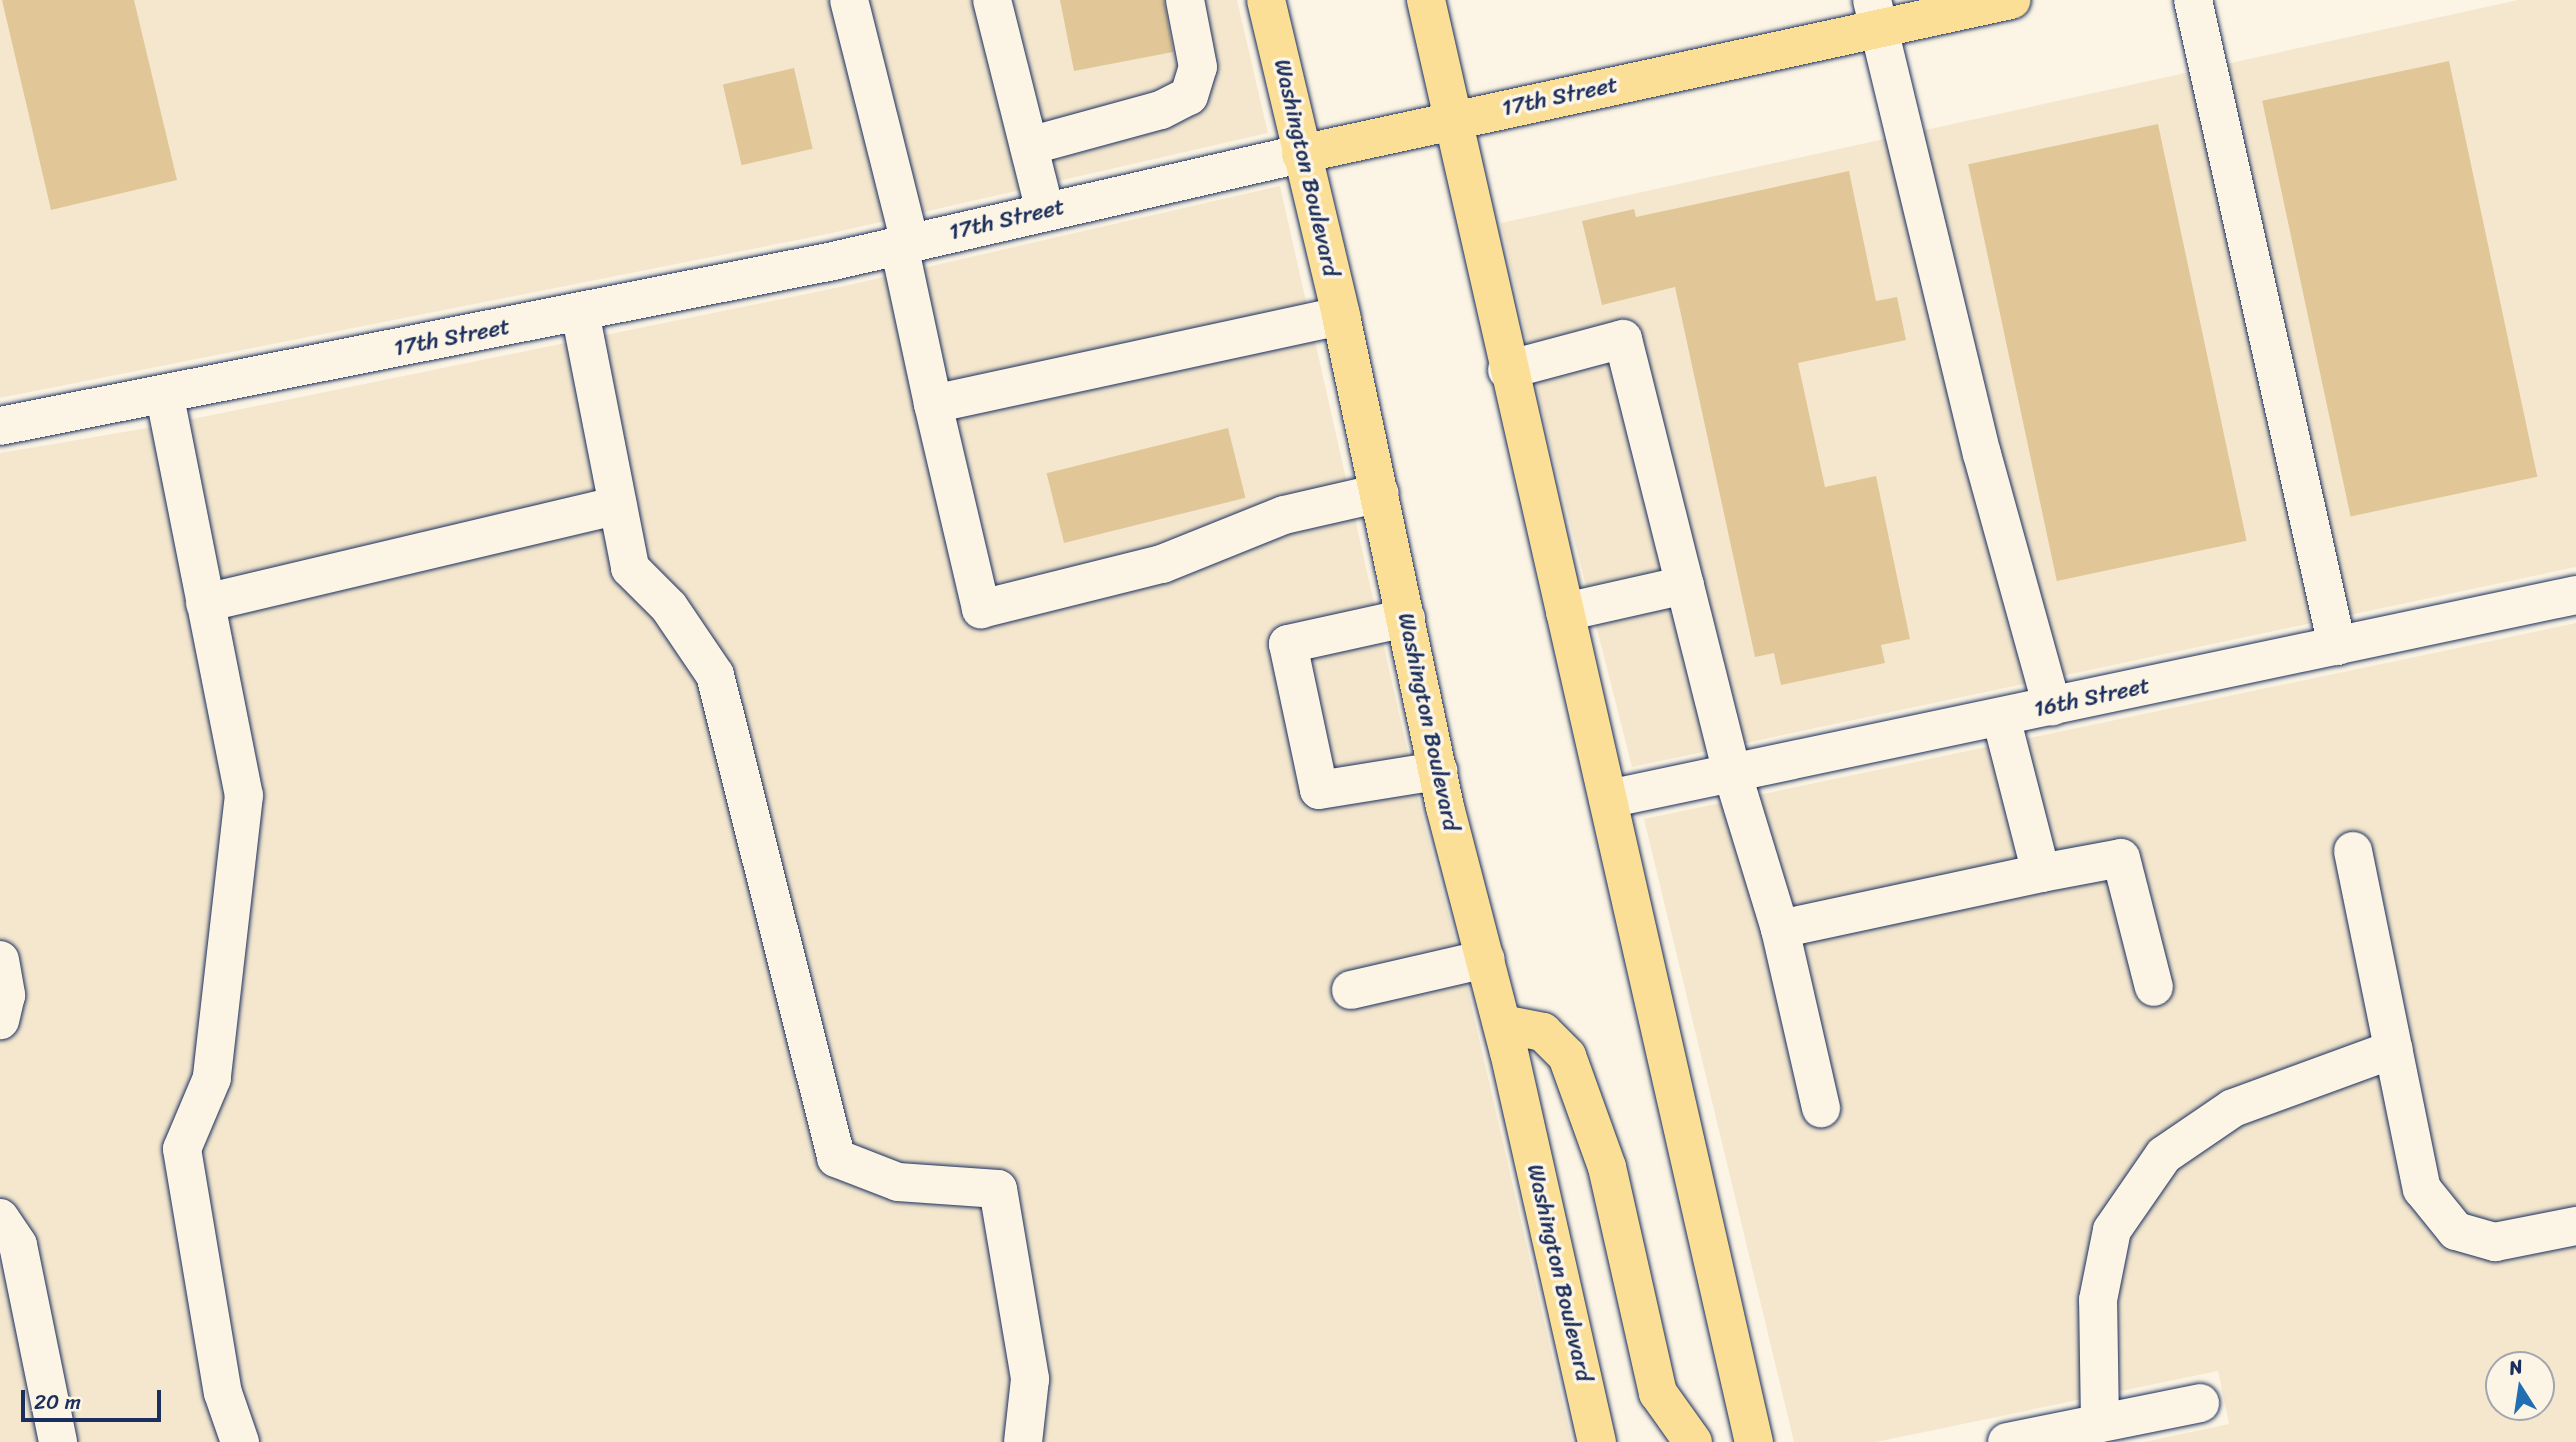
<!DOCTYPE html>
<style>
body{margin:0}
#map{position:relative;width:2576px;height:1442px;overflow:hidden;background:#fcf5e5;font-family:Sriracha,sans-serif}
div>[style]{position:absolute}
.built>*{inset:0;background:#f4e7ce}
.building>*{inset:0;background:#e1c797;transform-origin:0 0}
.roads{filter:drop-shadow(0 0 2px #1b2f5e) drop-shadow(0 0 2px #1b2f5e)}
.minor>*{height:38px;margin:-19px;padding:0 19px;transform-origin:19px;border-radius:19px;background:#fcf5e5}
.major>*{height:38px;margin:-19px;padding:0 19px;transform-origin:19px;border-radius:19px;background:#fbdf96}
span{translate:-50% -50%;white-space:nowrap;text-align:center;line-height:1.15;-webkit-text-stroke:7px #fcf5e5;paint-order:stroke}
.street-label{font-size:23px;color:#1b2f5e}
.north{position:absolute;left:2485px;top:1351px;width:70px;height:70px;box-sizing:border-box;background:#fcf5e5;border:2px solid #a2a6af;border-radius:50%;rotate:348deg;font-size:19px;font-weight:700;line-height:28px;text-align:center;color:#1b2f5e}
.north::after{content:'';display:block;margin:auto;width:24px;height:32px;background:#1f6fb2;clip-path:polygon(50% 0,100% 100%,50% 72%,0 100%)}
.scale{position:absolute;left:21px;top:1390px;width:140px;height:32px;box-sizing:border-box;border:4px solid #1b2f5e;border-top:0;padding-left:9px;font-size:21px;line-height:24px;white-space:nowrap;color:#1b2f5e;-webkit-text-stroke:5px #fcf5e5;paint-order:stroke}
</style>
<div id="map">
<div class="built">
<div style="clip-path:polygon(0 0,1237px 0,1268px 133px,828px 234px,0 398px)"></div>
<div style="clip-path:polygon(2518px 0,2576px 0,2576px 567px,1632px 767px,1549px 440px,1501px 223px)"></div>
<div style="clip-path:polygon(1280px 186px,1421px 811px,1463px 969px,1572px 1442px,0 1442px,0 453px,153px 427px,840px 287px)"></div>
<div style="clip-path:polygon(evenodd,2576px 623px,2576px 1442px,2144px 1442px,2229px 1424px,2218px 1371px,1876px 1442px,1794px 1442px,1644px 819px,2576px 623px,2499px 1365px,2541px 1365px,2541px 1407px,2499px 1407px,2499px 1365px)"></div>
</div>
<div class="building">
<div style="clip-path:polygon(2px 0,134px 0,177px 180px,51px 210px)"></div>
<div style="clip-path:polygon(1060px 0,1164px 0,1173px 52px,1074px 71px)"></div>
<div style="left:2449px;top:61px;width:425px;height:191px;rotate:78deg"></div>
<div style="left:794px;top:68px;width:83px;height:73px;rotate:77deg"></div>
<div style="left:2158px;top:124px;width:426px;height:194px;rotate:78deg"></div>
<div style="clip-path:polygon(1849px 171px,1876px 301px,1897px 297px,1906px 340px,1798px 363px,1825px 487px,1876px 476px,1910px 639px,1881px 645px,1885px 663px,1781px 685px,1774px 653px,1755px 657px,1675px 287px,1602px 305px,1582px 221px,1634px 209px,1636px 217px)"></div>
<div style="left:1228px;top:428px;width:72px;height:187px;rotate:76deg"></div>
</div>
<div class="roads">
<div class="minor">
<div style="left:849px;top:0;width:251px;rotate:75.9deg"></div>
<div style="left:992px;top:0;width:218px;rotate:75.9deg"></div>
<div style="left:1872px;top:0;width:467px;rotate:76.4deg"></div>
<div style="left:1982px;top:454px;width:262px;rotate:74.5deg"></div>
<div style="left:2193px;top:0;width:662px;rotate:77.43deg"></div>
<div style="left:1029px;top:146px;width:137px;rotate:-15.3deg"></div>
<div style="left:1161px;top:110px;width:31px;rotate:-27deg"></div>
<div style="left:1189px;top:96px;width:30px;rotate:-73deg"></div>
<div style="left:1198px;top:67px;width:68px;rotate:-101deg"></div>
<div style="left:899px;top:245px;width:163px;rotate:77.9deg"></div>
<div style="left:933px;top:404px;width:417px;rotate:-12.2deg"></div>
<div style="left:580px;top:312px;width:261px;rotate:78.9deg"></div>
<div style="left:630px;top:568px;width:55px;rotate:45deg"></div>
<div style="left:669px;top:607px;width:82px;rotate:55.9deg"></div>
<div style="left:715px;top:675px;width:498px;rotate:75.9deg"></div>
<div style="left:836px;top:1158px;width:66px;rotate:21.2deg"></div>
<div style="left:898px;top:1182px;width:100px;rotate:4deg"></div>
<div style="left:998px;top:1189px;width:193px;rotate:80.4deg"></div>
<div style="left:1030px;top:1379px;width:63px;rotate:96.3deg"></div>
<div style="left:1507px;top:370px;width:120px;rotate:-15deg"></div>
<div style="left:1623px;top:339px;width:447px;rotate:75.9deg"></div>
<div style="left:1732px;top:772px;width:164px;rotate:73deg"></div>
<div style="left:1780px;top:929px;width:267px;rotate:-12.1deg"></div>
<div style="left:2041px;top:873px;width:161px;rotate:-104.4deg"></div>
<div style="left:165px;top:397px;width:406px;rotate:78.8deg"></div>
<div style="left:244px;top:795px;width:285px;rotate:96.5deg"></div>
<div style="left:212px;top:1078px;width:77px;rotate:112.9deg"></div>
<div style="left:182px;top:1149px;width:247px;rotate:80.5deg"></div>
<div style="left:223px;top:1393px;width:52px;rotate:70.9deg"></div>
<div style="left:933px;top:404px;width:211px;rotate:76.8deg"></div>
<div style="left:981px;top:609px;width:187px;rotate:-14deg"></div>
<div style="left:1162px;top:564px;width:131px;rotate:-21.9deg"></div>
<div style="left:1284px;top:515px;width:98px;rotate:-12.9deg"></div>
<div style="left:0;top:426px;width:849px;rotate:-11.2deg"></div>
<div style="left:833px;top:261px;width:480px;rotate:-12.9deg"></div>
<div style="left:205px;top:603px;width:424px;rotate:-13.3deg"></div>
<div style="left:1565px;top:612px;width:123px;rotate:-12.7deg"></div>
<div style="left:1406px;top:618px;width:121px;rotate:167.6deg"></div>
<div style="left:1288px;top:644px;width:149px;rotate:78deg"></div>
<div style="left:1319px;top:790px;width:121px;rotate:-9.1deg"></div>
<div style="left:1608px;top:799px;width:989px;rotate:-11.9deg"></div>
<div style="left:2353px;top:851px;width:345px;rotate:78.5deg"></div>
<div style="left:2422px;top:1189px;width:54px;rotate:51deg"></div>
<div style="left:2456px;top:1231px;width:41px;rotate:15.8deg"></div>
<div style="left:2495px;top:1242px;width:83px;rotate:-11.2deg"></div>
<div style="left:2041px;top:873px;width:81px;rotate:-10.6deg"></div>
<div style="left:2121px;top:858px;width:133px;rotate:75.7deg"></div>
<div style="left:1780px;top:929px;width:184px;rotate:77.1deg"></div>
<div style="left:0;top:960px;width:36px;rotate:80deg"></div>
<div style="left:6px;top:995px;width:26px;rotate:103deg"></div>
<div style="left:1351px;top:990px;width:138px;rotate:-13deg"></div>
<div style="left:0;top:1218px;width:32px;rotate:56deg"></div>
<div style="left:18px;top:1245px;width:201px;rotate:78.5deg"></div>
<div style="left:2100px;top:1423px;width:123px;rotate:-90.9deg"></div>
<div style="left:2098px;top:1300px;width:71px;rotate:-78.7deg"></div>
<div style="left:2112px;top:1230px;width:91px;rotate:-55.3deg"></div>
<div style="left:2164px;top:1155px;width:83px;rotate:-34.3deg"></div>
<div style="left:2233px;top:1108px;width:171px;rotate:-20.1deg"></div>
<div style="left:2007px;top:1442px;width:197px;rotate:-11.4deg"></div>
</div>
<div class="major">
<div style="left:1266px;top:0;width:325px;rotate:76.6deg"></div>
<div style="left:1341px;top:316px;width:502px;rotate:78.04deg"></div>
<div style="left:1445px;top:807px;width:253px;rotate:75.4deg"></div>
<div style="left:1509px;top:1052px;width:400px;rotate:77.3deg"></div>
<div style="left:1426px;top:0;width:1479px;rotate:77.19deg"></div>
<div style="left:1301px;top:154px;width:727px;rotate:-12.24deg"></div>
<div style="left:1502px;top:1024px;width:42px;rotate:11deg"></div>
<div style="left:1543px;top:1032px;width:34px;rotate:45deg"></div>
<div style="left:1567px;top:1056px;width:118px;rotate:70.2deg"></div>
<div style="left:1607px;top:1167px;width:232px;rotate:77.3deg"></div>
<div style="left:1658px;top:1393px;width:60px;rotate:54.5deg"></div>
</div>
</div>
<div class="street-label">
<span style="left:1560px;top:97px;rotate:-12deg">17th Street</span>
<span style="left:1306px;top:168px;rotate:77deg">Washington Boulevard</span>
<span style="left:1007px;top:220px;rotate:-13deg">17th Street</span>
<span style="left:452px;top:338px;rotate:-11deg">17th Street</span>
<span style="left:2092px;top:698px;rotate:-12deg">16th Street</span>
<span style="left:1428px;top:722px;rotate:78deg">Washington Boulevard</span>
<span style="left:1559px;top:1273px;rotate:77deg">Washington Boulevard</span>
</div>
<div class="north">N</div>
<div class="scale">20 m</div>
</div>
